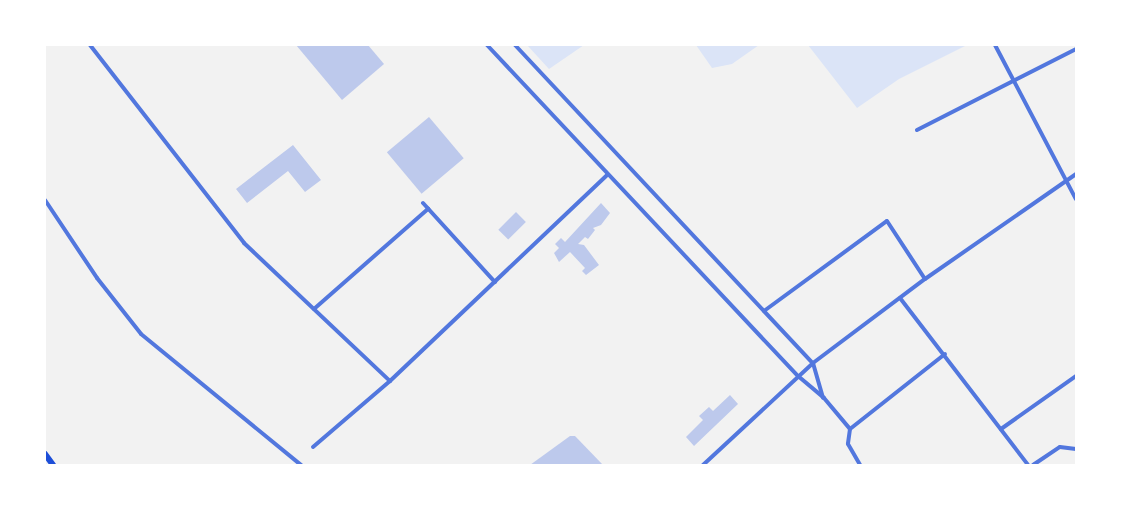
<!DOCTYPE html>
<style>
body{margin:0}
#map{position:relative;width:1121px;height:510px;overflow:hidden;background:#f2f2f2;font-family:"PT Sans Narrow",sans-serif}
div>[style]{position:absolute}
.green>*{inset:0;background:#dbe4f7}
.building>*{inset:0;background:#bdc9ec;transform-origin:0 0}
.minor>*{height:4px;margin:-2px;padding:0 2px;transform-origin:2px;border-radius:2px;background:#5277de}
.primary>*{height:6px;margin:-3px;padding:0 3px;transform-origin:3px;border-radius:3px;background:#1d4ed8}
span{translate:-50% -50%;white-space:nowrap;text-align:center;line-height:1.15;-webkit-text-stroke:4.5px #fff;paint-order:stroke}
.frame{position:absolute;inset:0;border:46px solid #fff;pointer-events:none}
</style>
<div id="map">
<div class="green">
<div style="clip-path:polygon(527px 45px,584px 45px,549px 69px)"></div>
<div style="clip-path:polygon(696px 45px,759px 45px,732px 64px,712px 68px)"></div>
<div style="clip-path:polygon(808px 45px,967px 45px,899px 79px,857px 108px)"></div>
</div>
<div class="building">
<div style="clip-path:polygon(296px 45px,368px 45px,384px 64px,342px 100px)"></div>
<div style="left:429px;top:117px;width:54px;height:55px;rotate:50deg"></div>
<div style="clip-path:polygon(293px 145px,321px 180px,305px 192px,288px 171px,247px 203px,236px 189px)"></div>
<div style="clip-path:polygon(601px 203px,610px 213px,601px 225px,593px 228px,595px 230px,588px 239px,585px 237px,578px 244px,584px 245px,599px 265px,586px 275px,582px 271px,585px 268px,570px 252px,559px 262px,554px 253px,559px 248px,555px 244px,561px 238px,565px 242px)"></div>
<div style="left:516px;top:212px;width:14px;height:25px;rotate:45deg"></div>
<div style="clip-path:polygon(730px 395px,738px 404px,694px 446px,686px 437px,703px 420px,699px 416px,709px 407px,713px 411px)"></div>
<div style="clip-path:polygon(570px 436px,575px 436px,603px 465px,530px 465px)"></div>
</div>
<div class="minor">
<div style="left:90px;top:45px;width:251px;rotate:52.1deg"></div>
<div style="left:244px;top:243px;width:201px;rotate:43.4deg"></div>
<div style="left:487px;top:45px;width:454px;rotate:46.8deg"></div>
<div style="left:798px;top:376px;width:34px;rotate:40deg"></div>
<div style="left:824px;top:398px;width:40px;rotate:50deg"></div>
<div style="left:850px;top:429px;width:15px;rotate:98deg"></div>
<div style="left:848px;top:444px;width:24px;rotate:60deg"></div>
<div style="left:515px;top:45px;width:436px;rotate:46.9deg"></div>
<div style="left:813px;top:363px;width:36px;rotate:74deg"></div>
<div style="left:995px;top:45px;width:174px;rotate:62.3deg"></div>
<div style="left:917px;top:130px;width:178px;rotate:-27deg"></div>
<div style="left:45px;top:200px;width:94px;rotate:56.3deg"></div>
<div style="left:97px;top:278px;width:71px;rotate:51.8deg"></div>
<div style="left:141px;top:334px;width:207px;rotate:39.3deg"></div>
<div style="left:423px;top:203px;width:107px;rotate:47.7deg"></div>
<div style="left:900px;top:298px;width:210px;rotate:52.5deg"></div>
<div style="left:314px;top:309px;width:152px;rotate:-41.3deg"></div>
<div style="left:764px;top:311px;width:152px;rotate:-36.2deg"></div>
<div style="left:887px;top:221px;width:69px;rotate:56.8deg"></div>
<div style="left:850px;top:429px;width:121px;rotate:-38.3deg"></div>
<div style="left:1001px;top:429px;width:92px;rotate:-35.2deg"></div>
<div style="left:313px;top:447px;width:101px;rotate:-40.6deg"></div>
<div style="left:390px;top:381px;width:299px;rotate:-43.5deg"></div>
<div style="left:703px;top:465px;width:150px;rotate:-42.8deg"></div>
<div style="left:813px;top:363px;width:140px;rotate:-36.9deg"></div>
<div style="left:925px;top:279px;width:184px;rotate:-34.8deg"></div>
<div style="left:1033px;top:465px;width:32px;rotate:-34deg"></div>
<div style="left:1060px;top:447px;width:16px;rotate:7deg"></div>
</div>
<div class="primary">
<div style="left:45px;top:454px;width:14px;rotate:54deg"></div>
</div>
<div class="frame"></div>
</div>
